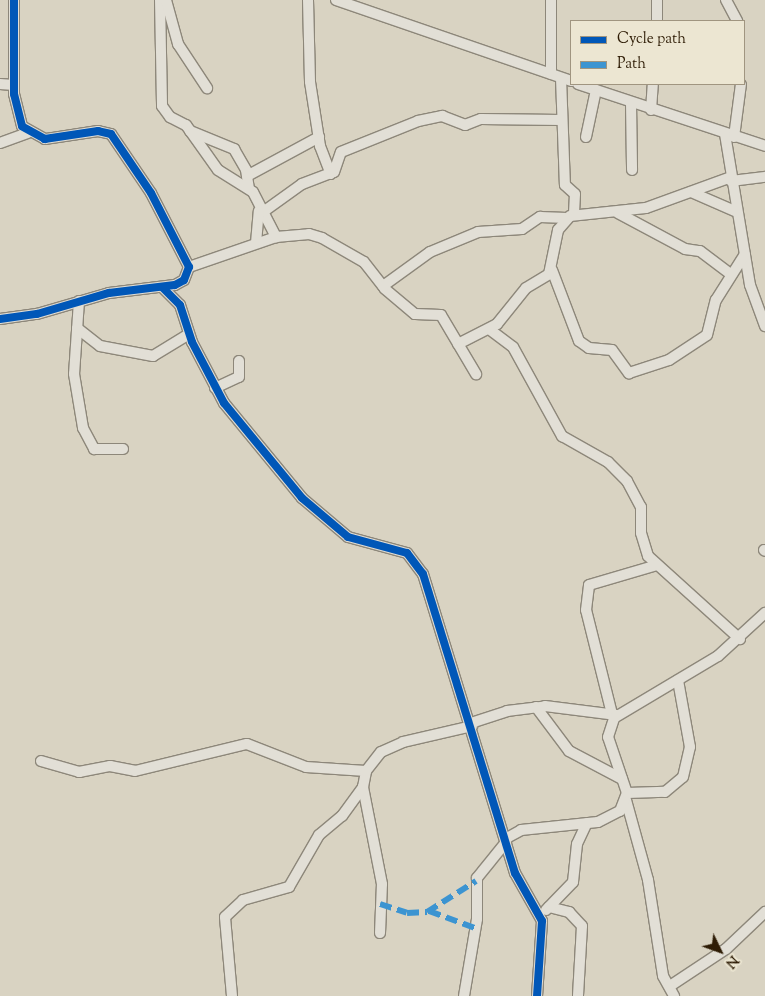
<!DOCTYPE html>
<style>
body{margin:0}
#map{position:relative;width:765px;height:996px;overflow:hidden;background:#d9d3c2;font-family:"Sorts Mill Goudy",serif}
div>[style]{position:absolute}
.roads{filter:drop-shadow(1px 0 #8d877a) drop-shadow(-1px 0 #8d877a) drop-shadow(0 1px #8d877a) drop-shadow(0 -1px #8d877a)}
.minor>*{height:10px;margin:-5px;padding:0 5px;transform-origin:5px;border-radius:5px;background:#e2dfd6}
.quiet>*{height:6px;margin-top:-3px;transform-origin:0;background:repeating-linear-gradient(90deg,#3c94d1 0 12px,transparent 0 18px)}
.cycleway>*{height:8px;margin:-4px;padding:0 4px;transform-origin:4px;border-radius:4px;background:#0057b8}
span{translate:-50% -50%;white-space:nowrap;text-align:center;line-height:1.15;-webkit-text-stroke:5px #ece6d2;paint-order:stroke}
.legend{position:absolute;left:570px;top:20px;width:175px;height:65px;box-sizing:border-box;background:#ece6d2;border:1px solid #a09580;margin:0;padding:6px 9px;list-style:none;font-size:15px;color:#2e1c05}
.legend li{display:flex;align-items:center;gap:10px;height:25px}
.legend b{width:25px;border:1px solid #a09580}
.north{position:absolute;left:695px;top:926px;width:50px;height:50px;-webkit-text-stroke:4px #ece6d2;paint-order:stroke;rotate:132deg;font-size:14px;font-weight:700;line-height:20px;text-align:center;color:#2e1c05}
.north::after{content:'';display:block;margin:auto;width:18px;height:22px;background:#2e1c05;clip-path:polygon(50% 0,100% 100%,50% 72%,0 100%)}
</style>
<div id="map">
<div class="roads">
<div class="minor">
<div style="left:160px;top:0;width:106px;rotate:88.9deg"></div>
<div style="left:162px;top:106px;width:14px;rotate:54deg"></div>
<div style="left:170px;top:117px;width:18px;rotate:27deg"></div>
<div style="left:186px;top:125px;width:55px;rotate:54.6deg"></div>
<div style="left:218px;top:170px;width:41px;rotate:32.2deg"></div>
<div style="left:253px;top:192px;width:51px;rotate:62.9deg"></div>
<div style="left:166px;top:0;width:46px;rotate:74.7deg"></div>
<div style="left:178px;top:44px;width:53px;rotate:56.6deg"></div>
<div style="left:308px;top:0;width:82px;rotate:88.6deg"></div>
<div style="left:310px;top:82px;width:65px;rotate:81.1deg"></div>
<div style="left:320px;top:146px;width:30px;rotate:69deg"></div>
<div style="left:336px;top:0;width:249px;rotate:19deg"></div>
<div style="left:726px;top:0;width:24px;rotate:62deg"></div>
<div style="left:657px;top:21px;width:21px;rotate:-90deg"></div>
<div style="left:551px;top:74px;width:74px;rotate:-90deg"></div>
<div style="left:561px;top:78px;width:107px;rotate:87.9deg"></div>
<div style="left:565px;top:185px;width:13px;rotate:42deg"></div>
<div style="left:575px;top:194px;width:21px;rotate:93deg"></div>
<div style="left:0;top:84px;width:14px;rotate:4deg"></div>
<div style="left:578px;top:84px;width:197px;rotate:18.3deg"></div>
<div style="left:631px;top:103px;width:67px;rotate:89.1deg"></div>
<div style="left:651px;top:110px;width:26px;rotate:-86deg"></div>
<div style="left:190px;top:131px;width:48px;rotate:22.2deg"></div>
<div style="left:234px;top:149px;width:24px;rotate:60deg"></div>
<div style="left:246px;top:170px;width:18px;rotate:81deg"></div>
<div style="left:725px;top:134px;width:153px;rotate:80.6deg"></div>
<div style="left:750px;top:285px;width:44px;rotate:69.9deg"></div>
<div style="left:586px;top:137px;width:48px;rotate:-78deg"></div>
<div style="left:734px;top:137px;width:53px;rotate:-82.5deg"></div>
<div style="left:0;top:143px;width:30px;rotate:-20deg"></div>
<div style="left:247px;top:176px;width:82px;rotate:-28.4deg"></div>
<div style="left:731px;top:181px;width:34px;rotate:-7deg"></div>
<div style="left:691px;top:192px;width:48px;rotate:23.4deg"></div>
<div style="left:263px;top:212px;width:48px;rotate:-35.7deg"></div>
<div style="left:302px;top:184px;width:34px;rotate:-21deg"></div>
<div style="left:334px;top:172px;width:21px;rotate:-71deg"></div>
<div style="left:341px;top:152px;width:83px;rotate:-21.9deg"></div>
<div style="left:418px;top:121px;width:25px;rotate:-12deg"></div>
<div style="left:442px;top:116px;width:25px;rotate:21deg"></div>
<div style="left:465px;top:125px;width:17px;rotate:-21deg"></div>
<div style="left:481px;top:119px;width:80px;rotate:0.7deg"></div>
<div style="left:618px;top:213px;width:76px;rotate:28.2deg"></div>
<div style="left:685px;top:249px;width:15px;rotate:8deg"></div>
<div style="left:700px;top:251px;width:39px;rotate:37deg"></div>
<div style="left:256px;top:243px;width:32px;rotate:-85deg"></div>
<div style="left:189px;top:267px;width:92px;rotate:-19deg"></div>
<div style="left:276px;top:237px;width:33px;rotate:-5deg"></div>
<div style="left:309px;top:234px;width:14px;rotate:17deg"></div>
<div style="left:322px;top:238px;width:48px;rotate:29.7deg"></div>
<div style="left:364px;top:262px;width:34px;rotate:52deg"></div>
<div style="left:385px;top:289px;width:39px;rotate:40deg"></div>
<div style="left:415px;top:314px;width:26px;rotate:2deg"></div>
<div style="left:441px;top:315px;width:69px;rotate:59.3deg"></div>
<div style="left:552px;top:270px;width:76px;rotate:69.2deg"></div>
<div style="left:579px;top:341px;width:12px;rotate:35deg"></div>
<div style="left:589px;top:348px;width:23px;rotate:5deg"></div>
<div style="left:612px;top:350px;width:29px;rotate:54deg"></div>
<div style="left:629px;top:373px;width:42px;rotate:-18deg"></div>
<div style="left:669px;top:360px;width:45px;rotate:-33.3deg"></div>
<div style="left:707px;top:335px;width:36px;rotate:-76deg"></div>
<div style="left:716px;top:300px;width:54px;rotate:-57.8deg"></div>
<div style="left:383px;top:286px;width:58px;rotate:-35.9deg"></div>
<div style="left:430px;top:252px;width:52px;rotate:-22.6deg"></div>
<div style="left:478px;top:232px;width:44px;rotate:-3.9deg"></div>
<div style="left:522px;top:229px;width:22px;rotate:-34deg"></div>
<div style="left:540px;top:217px;width:27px;rotate:2deg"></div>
<div style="left:163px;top:288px;width:24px;rotate:45deg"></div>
<div style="left:180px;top:305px;width:39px;rotate:72deg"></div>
<div style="left:192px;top:342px;width:69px;rotate:62.3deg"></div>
<div style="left:224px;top:403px;width:123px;rotate:50.6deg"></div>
<div style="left:302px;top:498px;width:60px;rotate:40.3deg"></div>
<div style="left:348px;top:537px;width:61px;rotate:15.2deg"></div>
<div style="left:407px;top:553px;width:26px;rotate:53deg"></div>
<div style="left:423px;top:574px;width:313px;rotate:72.9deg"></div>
<div style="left:515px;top:873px;width:55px;rotate:60.6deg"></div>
<div style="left:542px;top:921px;width:75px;rotate:93.8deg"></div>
<div style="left:79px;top:301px;width:73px;rotate:93.9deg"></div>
<div style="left:74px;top:374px;width:55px;rotate:80.5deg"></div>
<div style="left:83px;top:428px;width:24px;rotate:62deg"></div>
<div style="left:94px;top:449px;width:29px"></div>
<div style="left:0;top:319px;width:37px;rotate:-8deg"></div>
<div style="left:37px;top:314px;width:75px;rotate:-16.3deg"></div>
<div style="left:109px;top:293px;width:66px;rotate:-6.9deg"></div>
<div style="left:175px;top:285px;width:10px;rotate:-29deg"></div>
<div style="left:184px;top:280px;width:14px;rotate:-69deg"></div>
<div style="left:189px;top:267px;width:83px;rotate:-117.2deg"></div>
<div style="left:151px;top:193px;width:71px;rotate:-124.1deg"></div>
<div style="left:111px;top:134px;width:13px;rotate:-167deg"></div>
<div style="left:98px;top:131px;width:54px;rotate:171.4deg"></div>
<div style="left:45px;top:139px;width:26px;rotate:-151deg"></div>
<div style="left:22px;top:126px;width:33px;rotate:-104deg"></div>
<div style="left:14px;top:94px;width:94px;rotate:-90deg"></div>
<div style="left:77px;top:328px;width:29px;rotate:38deg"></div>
<div style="left:100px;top:346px;width:54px;rotate:10.7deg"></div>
<div style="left:153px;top:356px;width:42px;rotate:-31.4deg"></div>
<div style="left:489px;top:329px;width:30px;rotate:37deg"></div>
<div style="left:513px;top:347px;width:102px;rotate:61.2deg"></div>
<div style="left:562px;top:436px;width:53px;rotate:29.5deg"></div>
<div style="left:608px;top:462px;width:27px;rotate:45deg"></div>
<div style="left:627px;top:481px;width:30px;rotate:62deg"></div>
<div style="left:641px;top:507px;width:26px;rotate:90deg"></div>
<div style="left:641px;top:533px;width:24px;rotate:73deg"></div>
<div style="left:648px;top:556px;width:124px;rotate:42.1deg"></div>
<div style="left:458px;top:344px;width:44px;rotate:-27.1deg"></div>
<div style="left:497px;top:324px;width:46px;rotate:-51.1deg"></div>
<div style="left:526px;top:288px;width:27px;rotate:-31deg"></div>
<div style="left:549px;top:274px;width:45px;rotate:-78.4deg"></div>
<div style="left:558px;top:230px;width:18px;rotate:-49deg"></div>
<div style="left:570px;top:216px;width:76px;rotate:-6deg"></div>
<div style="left:646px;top:208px;width:90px;rotate:-20deg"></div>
<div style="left:215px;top:388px;width:26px;rotate:-25deg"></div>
<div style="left:239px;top:377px;width:16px;rotate:-90deg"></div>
<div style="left:764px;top:550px;width:1px;rotate:45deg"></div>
<div style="left:536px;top:707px;width:55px;rotate:53.1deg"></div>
<div style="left:569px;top:751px;width:60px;rotate:27.8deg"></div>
<div style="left:612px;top:714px;width:107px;rotate:-104deg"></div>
<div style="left:586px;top:610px;width:25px;rotate:-83deg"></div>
<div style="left:589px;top:585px;width:71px;rotate:-16.4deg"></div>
<div style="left:471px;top:723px;width:38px;rotate:-18deg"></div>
<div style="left:507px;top:711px;width:38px;rotate:-7deg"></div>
<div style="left:545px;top:706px;width:72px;rotate:7.2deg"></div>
<div style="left:41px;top:761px;width:40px;rotate:16deg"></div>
<div style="left:79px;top:772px;width:32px;rotate:-11deg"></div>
<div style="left:110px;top:766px;width:25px;rotate:11deg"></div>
<div style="left:135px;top:771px;width:115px;rotate:-13.6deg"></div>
<div style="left:247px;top:744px;width:63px;rotate:21.3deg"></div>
<div style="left:306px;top:767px;width:60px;rotate:3.8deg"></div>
<div style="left:627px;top:793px;width:38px;rotate:-2deg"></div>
<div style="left:665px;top:792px;width:23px;rotate:-40deg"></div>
<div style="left:683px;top:777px;width:31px;rotate:-77deg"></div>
<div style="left:690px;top:747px;width:68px;rotate:-100.2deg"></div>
<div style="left:626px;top:800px;width:83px;rotate:74.6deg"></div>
<div style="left:648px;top:880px;width:97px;rotate:81.1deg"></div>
<div style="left:663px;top:976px;width:23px;rotate:61deg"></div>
<div style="left:505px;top:839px;width:18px;rotate:-29deg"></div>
<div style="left:521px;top:830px;width:77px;rotate:-5.9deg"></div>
<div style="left:598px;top:822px;width:25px;rotate:-27deg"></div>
<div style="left:620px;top:811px;width:19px;rotate:-69deg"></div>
<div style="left:627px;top:793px;width:59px;rotate:-108.7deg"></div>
<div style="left:608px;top:737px;width:20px;rotate:-72deg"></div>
<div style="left:614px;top:718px;width:121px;rotate:-30.8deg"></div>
<div style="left:718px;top:656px;width:64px;rotate:-42.5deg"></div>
<div style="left:549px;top:907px;width:21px;rotate:14deg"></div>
<div style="left:569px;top:912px;width:19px;rotate:47deg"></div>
<div style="left:582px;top:926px;width:70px;rotate:93.3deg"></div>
<div style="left:546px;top:910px;width:39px;rotate:-46deg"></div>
<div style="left:573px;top:882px;width:38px;rotate:-84deg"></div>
<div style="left:577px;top:844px;width:23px;rotate:-65deg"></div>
<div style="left:380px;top:933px;width:49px;rotate:-87.7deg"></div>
<div style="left:382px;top:884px;width:99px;rotate:-101.1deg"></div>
<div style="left:363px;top:787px;width:16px;rotate:-79deg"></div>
<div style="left:366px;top:771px;width:24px;rotate:-52deg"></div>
<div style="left:381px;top:752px;width:24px;rotate:-24deg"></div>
<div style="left:403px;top:742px;width:71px;rotate:-13.1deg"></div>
<div style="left:670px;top:986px;width:67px;rotate:-33.5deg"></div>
<div style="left:726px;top:949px;width:54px;rotate:-43.5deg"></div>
<div style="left:232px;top:996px;width:79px;rotate:-95.1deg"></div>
<div style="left:225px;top:917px;width:25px;rotate:-43deg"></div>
<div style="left:243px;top:900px;width:48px;rotate:-15.8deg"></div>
<div style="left:289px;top:887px;width:60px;rotate:-60deg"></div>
<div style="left:319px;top:835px;width:30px;rotate:-40deg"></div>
<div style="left:342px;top:816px;width:36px;rotate:-54deg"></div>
<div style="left:464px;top:996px;width:78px;rotate:-80.4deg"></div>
<div style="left:477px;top:919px;width:41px;rotate:-90deg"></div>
<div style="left:477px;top:878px;width:46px;rotate:-51.1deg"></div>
</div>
</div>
<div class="quiet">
<div style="left:380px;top:904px;width:28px;rotate:18deg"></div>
<div style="left:407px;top:913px;width:20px;rotate:-3deg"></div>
<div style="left:427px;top:912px;width:58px;rotate:-32.3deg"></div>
<div style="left:429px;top:911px;width:49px;rotate:20.3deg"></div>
</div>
<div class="cycleway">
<div style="left:163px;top:288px;width:24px;rotate:45deg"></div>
<div style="left:180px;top:305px;width:39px;rotate:72deg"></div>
<div style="left:192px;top:342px;width:69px;rotate:62.3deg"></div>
<div style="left:224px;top:403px;width:123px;rotate:50.6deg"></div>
<div style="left:302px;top:498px;width:60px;rotate:40.3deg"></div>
<div style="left:348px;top:537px;width:61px;rotate:15.2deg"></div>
<div style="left:407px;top:553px;width:26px;rotate:53deg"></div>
<div style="left:423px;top:574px;width:313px;rotate:72.9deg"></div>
<div style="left:515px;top:873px;width:55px;rotate:60.6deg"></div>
<div style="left:542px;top:921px;width:75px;rotate:93.8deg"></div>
<div style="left:0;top:319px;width:37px;rotate:-8deg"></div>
<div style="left:37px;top:314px;width:75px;rotate:-16.3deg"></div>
<div style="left:109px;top:293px;width:66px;rotate:-6.9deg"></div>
<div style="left:175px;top:285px;width:10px;rotate:-29deg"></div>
<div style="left:184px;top:280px;width:14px;rotate:-69deg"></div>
<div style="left:189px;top:267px;width:83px;rotate:-117.2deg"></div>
<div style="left:151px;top:193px;width:71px;rotate:-124.1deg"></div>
<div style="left:111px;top:134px;width:13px;rotate:-167deg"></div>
<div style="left:98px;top:131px;width:54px;rotate:171.4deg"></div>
<div style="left:45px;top:139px;width:26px;rotate:-151deg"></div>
<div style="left:22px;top:126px;width:33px;rotate:-104deg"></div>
<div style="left:14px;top:94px;width:94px;rotate:-90deg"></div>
</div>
<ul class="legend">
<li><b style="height:6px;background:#0057b8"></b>Cycle path</li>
<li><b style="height:6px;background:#3c94d1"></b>Path</li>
</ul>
<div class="north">N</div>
</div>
